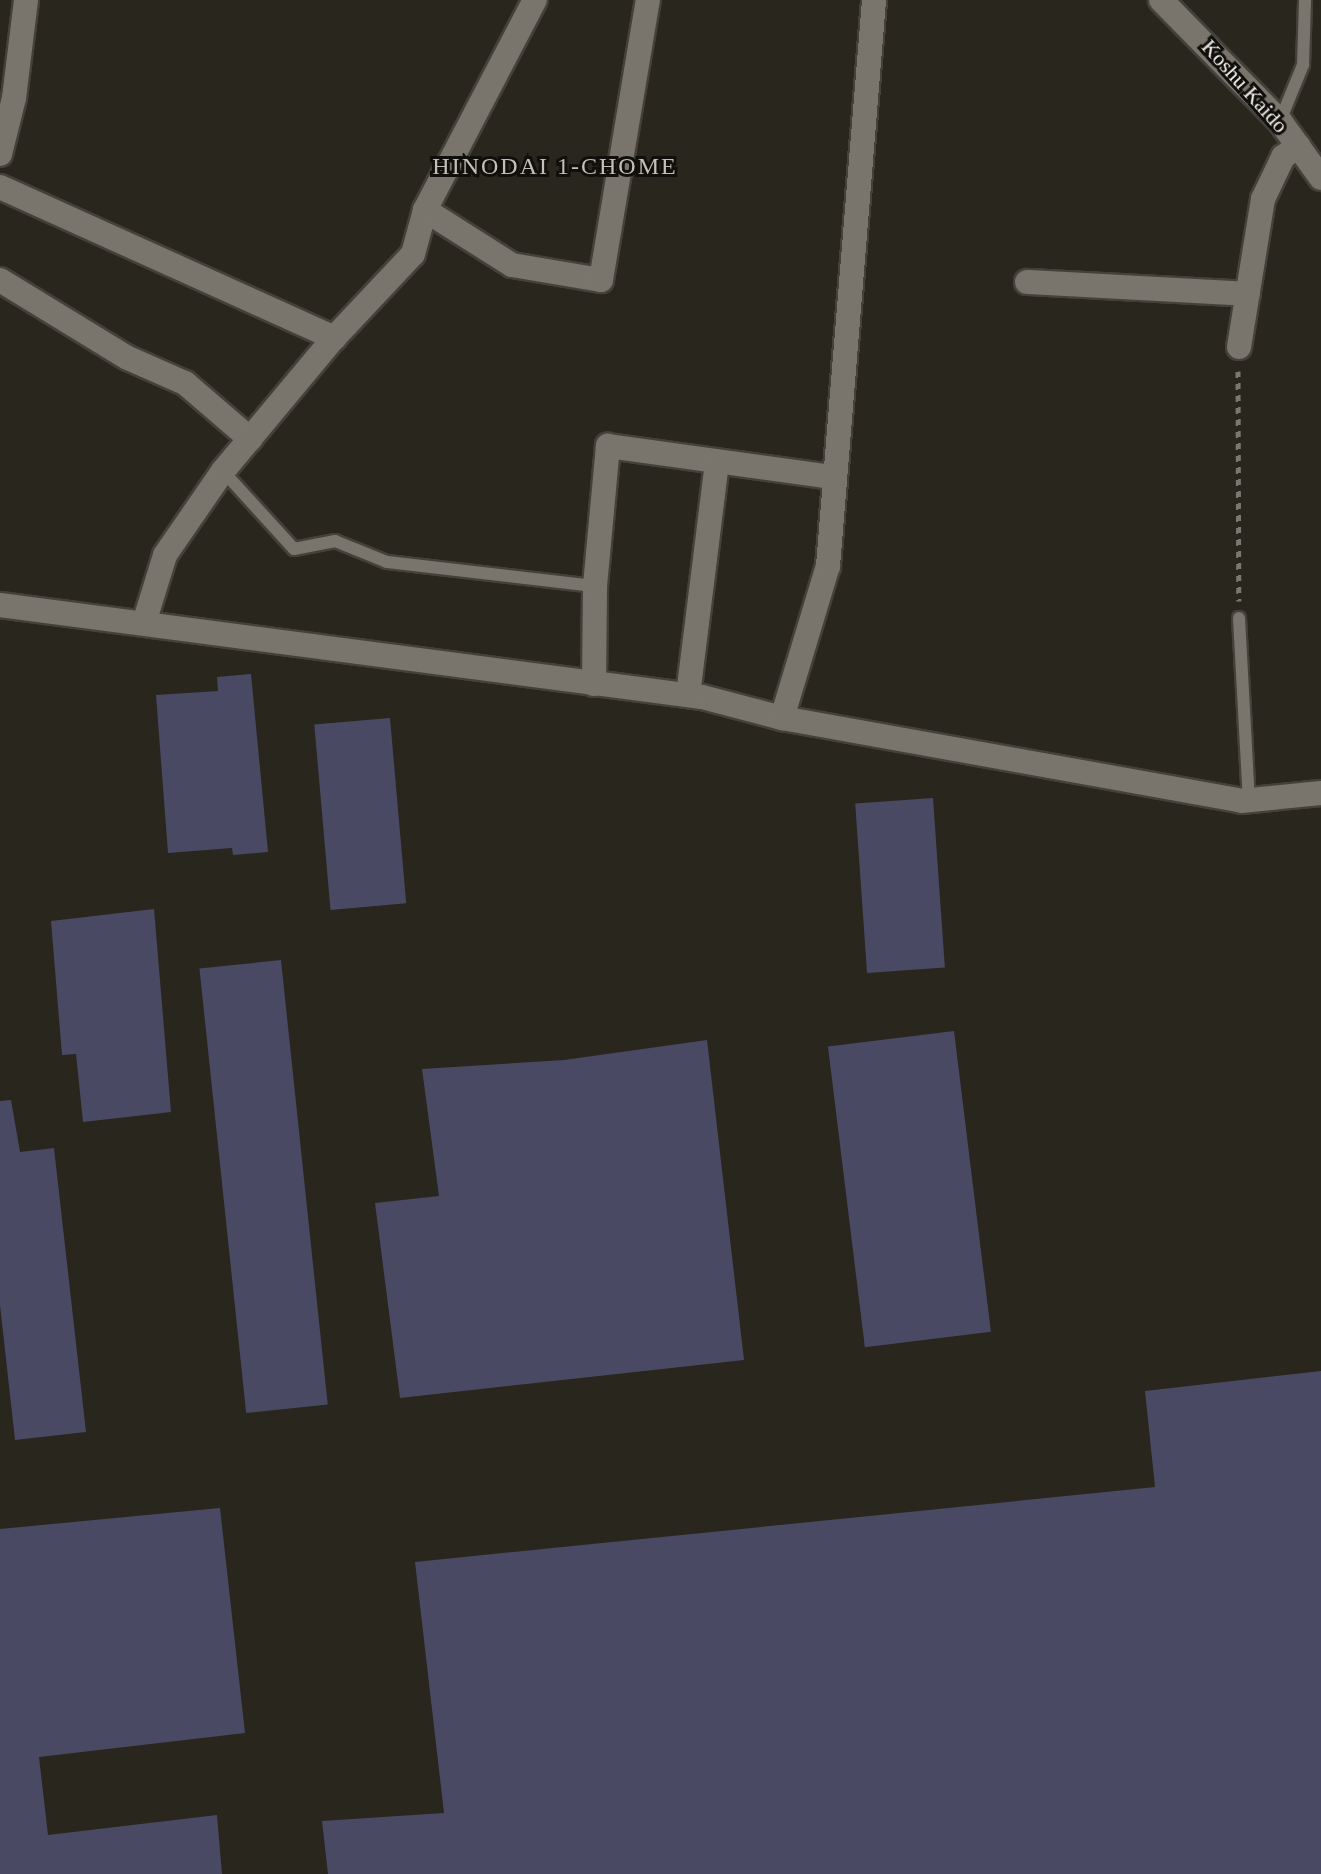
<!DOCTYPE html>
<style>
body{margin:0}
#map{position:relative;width:1321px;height:1874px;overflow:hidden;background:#29261e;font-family:Georgia,serif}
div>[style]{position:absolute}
.building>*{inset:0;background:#494963;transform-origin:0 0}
.path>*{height:5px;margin-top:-2.5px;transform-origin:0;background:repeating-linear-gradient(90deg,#7a7770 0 6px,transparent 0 12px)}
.roads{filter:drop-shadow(2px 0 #43413a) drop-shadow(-2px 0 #43413a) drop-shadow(0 2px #43413a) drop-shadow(0 -2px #43413a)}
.lane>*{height:12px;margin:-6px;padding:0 6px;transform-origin:6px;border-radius:6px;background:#79756c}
.street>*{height:24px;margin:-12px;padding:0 12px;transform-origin:12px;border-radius:12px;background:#79756c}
.secondary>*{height:24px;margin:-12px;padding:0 12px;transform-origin:12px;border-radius:12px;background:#79756c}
span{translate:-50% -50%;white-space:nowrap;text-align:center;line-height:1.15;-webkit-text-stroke:6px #100f0b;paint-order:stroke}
.street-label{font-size:22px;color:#f5f3ed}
.neighbourhood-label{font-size:24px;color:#c3bfb5;letter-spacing:2px}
</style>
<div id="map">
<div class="building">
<div style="clip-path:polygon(251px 674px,268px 852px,233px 855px,232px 848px,168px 853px,156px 695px,218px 691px,217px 677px)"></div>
<div style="left:390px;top:718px;width:186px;height:76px;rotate:85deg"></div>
<div style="left:933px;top:798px;width:170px;height:78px;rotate:86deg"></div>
<div style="clip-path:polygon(154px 909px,171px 1112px,83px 1122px,76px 1054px,62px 1055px,51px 921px)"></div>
<div style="left:281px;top:960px;width:447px;height:82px;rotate:84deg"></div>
<div style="left:954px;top:1031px;width:303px;height:127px;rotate:83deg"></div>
<div style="clip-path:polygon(707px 1040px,744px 1360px,400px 1398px,375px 1203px,439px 1196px,422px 1069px,564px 1060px)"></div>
<div style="clip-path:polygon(11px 1100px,20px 1152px,54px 1148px,86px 1432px,15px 1440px,0 1305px,0 1101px)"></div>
<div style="clip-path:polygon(1321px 1371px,1321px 1874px,328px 1874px,322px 1821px,444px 1813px,415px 1562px,1155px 1487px,1145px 1391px)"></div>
<div style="clip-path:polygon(220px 1508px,245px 1733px,39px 1757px,48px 1835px,217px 1815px,222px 1874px,0 1874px,0 1529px)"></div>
</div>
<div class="path">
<div style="left:1238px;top:371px;width:230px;rotate:89.8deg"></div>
</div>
<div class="roads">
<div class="lane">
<div style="left:1280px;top:121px;width:61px;rotate:-67.7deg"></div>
<div style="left:1303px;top:65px;width:65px;rotate:-88.2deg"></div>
<div style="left:223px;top:471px;width:105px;rotate:47.7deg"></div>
<div style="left:294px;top:549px;width:42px;rotate:-11deg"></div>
<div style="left:335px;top:541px;width:56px;rotate:22deg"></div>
<div style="left:387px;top:562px;width:209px;rotate:6.6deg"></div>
<div style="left:1239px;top:618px;width:182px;rotate:86.9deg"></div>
</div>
<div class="street">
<div style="left:0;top:154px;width:58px;rotate:-76deg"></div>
<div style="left:14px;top:98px;width:99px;rotate:-83deg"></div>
<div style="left:0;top:187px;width:367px;rotate:24.3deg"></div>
<div style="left:425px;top:210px;width:103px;rotate:32.3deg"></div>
<div style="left:512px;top:265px;width:90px;rotate:9.6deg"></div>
<div style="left:601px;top:280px;width:284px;rotate:-80.5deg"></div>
<div style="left:0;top:280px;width:150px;rotate:31.4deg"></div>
<div style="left:128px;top:358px;width:62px;rotate:23.7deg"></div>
<div style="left:185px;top:383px;width:86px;rotate:40.7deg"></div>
<div style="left:1027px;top:282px;width:221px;rotate:3.1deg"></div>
<div style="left:1239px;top:347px;width:150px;rotate:-80.8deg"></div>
<div style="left:1263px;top:199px;width:47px;rotate:-64.5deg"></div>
<div style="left:1283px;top:157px;width:19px;rotate:-36deg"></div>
<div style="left:0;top:605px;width:708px;rotate:7.47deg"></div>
<div style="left:702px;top:697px;width:83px;rotate:14.7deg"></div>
<div style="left:782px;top:718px;width:466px;rotate:10.2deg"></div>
<div style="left:1241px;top:801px;width:80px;rotate:-5.7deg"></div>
<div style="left:144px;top:623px;width:71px;rotate:-72.8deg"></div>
<div style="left:165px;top:555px;width:102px;rotate:-55.4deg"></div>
<div style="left:223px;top:471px;width:173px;rotate:-50.2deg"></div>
<div style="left:334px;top:338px;width:115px;rotate:-46.8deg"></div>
<div style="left:413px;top:254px;width:46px;rotate:-74.7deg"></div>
<div style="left:425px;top:210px;width:237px;rotate:-62.4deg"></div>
<div style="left:594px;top:684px;width:98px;rotate:-89.4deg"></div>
<div style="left:595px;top:586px;width:141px;rotate:-84.7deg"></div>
<div style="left:608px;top:446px;width:226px;rotate:7.9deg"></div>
<div style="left:688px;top:695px;width:235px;rotate:-82.9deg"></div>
<div style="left:782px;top:718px;width:159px;rotate:-73.2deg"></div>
<div style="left:828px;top:566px;width:568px;rotate:-85.35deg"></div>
</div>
<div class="secondary">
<div style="left:1161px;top:0;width:170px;rotate:45.5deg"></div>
<div style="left:1280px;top:121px;width:70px;rotate:54.3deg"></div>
</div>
</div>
<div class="street-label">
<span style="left:1245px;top:86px;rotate:48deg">Koshu Kaido</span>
</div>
<div class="neighbourhood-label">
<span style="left:555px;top:167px">HINODAI 1-CHOME</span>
</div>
</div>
